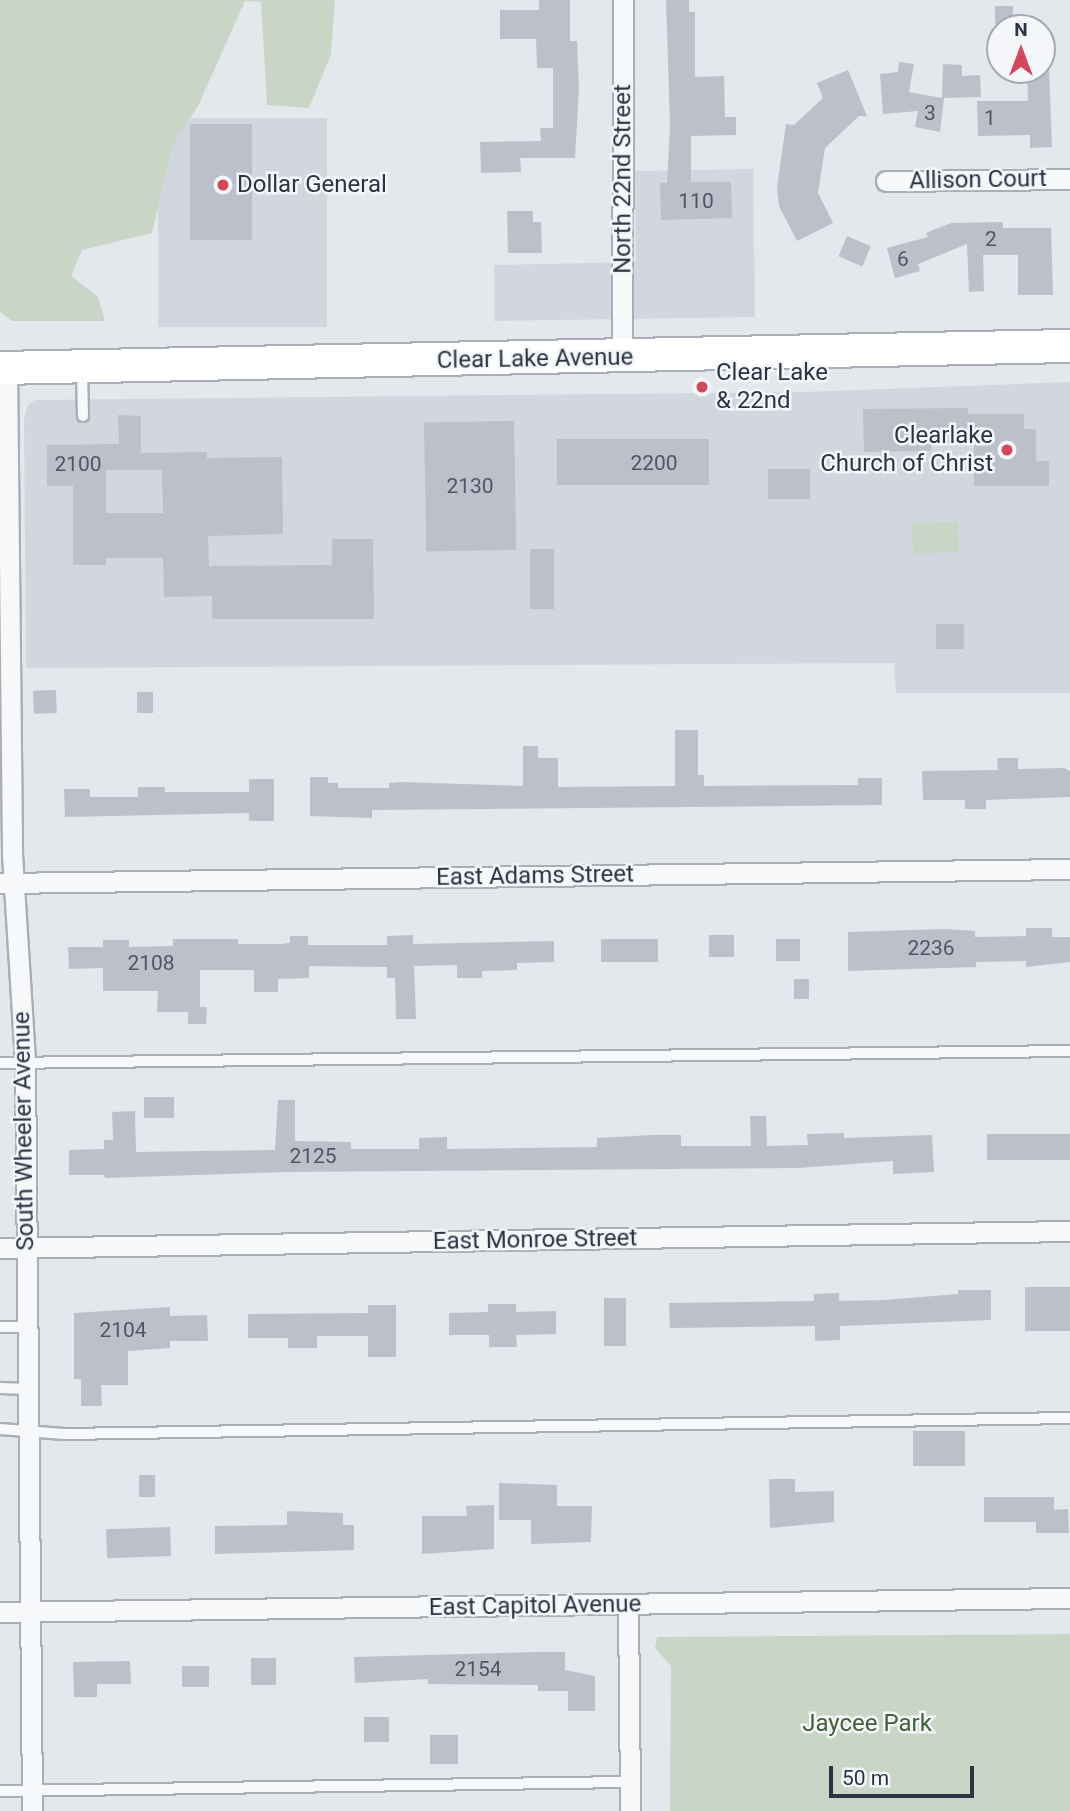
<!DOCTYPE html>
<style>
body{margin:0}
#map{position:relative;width:1070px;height:1811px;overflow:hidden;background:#e4e7ec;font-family:Roboto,sans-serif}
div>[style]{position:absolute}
.built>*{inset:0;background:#d2d6de;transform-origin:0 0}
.green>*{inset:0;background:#c9d6c5;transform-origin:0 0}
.building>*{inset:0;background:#bbc0ca;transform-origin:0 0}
.roads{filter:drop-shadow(2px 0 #a9aeb7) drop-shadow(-2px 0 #a9aeb7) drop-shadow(0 2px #a9aeb7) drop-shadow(0 -2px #a9aeb7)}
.lane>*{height:10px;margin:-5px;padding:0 5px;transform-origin:5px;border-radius:5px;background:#f7f8fa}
.street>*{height:19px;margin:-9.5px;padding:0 9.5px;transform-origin:9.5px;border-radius:9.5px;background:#f7f8fa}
.primary>*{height:32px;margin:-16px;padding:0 16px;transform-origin:16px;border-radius:16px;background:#fff}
.dots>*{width:19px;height:19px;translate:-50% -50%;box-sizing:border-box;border:4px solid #f4f6f9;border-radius:50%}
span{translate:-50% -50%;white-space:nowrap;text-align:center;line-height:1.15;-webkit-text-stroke:5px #f4f6f9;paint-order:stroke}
.number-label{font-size:21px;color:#4f5766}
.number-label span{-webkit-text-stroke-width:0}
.street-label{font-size:24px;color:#2b3445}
.poi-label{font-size:24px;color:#2b3445}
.left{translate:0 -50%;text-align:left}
.right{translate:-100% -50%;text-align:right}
.park-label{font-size:24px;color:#3f6138}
.north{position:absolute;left:986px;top:14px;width:70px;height:70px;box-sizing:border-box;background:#f4f6f9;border:2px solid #a4a8b1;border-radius:50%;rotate:0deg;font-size:19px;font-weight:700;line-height:28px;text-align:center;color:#2b3445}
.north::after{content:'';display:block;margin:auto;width:24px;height:32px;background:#d1495b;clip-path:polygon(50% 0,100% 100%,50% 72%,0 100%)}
.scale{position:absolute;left:829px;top:1766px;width:145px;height:32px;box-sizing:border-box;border:4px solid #2b3445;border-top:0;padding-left:9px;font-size:21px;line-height:24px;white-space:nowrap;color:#2b3445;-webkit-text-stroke:5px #f4f6f9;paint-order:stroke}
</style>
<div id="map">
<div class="built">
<div style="left:327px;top:118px;width:209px;height:169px;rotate:90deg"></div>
<div style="clip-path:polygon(753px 169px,755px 317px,494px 321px,494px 265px,636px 262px,635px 171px)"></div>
<div style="clip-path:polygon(1070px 382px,1070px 693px,896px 693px,894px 663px,26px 668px,24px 419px,28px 405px,35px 400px,804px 392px)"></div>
</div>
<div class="green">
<div style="clip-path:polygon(0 0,335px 0,331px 54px,309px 108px,267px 105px,261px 2px,245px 1px,198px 106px,172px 146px,152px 233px,82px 250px,71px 276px,98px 297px,105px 321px,12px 321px,0 312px)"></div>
<div style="left:958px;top:522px;width:30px;height:46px;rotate:88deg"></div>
<div style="clip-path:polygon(1070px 1634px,1070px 1811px,670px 1811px,671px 1666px,655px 1648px,657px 1637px)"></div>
</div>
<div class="building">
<div style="clip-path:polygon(539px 0,570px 0,570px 41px,577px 41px,579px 89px,575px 158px,520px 158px,521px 172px,481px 173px,480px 142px,541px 141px,540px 128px,553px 128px,553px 68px,537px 68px,536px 39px,500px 39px,500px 10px,539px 10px)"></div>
<div style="clip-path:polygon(666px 0,689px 0,689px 12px,695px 12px,695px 77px,724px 76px,725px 117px,736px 117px,736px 135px,691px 136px,691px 182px,731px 182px,732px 218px,661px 220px,660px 183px,667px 183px,670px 127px)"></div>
<div style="left:995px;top:6px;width:18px;height:18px"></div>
<div style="clip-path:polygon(899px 62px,914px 64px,909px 92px,942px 98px,943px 64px,962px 65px,962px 76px,980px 75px,981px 97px,944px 98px,940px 132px,915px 127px,918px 111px,883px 114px,880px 74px,898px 72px)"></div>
<div style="clip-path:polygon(848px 70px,867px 116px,859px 116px,825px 148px,818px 193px,833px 223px,797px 241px,779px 206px,777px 187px,786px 124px,794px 125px,823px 98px,817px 83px)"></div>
<div style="clip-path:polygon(1027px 70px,1049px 70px,1052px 147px,1030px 148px,1030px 135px,978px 136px,977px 101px,1028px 101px)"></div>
<div style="left:190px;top:124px;width:62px;height:116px"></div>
<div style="clip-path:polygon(507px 211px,533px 211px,533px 222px,541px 222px,542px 253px,508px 253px)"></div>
<div style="clip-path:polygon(1003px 222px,1003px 228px,1051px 228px,1053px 295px,1018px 295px,1018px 255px,983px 255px,984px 291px,969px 292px,967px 244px,918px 264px,920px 271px,895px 278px,887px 248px,928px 237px,926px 233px,951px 223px)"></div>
<div style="left:847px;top:236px;width:26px;height:22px;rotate:23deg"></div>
<div style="clip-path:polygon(968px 408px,968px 414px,1024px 414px,1024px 429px,1036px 429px,1036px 461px,1049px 461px,1049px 486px,974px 486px,974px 443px,931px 443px,931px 451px,864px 452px,863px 409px)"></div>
<div style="clip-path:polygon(evenodd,118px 415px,141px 416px,141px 453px,207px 452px,207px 458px,282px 457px,283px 534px,208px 536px,209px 566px,332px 565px,332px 539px,373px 539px,374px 619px,212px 619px,212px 596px,164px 597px,163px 558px,106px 558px,106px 565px,73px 565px,73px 486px,47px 486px,47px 445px,119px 444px,118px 415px,106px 470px,162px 470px,163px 513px,106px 513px,106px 470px)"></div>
<div style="left:514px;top:421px;width:129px;height:90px;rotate:89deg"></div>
<div style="left:709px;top:439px;width:46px;height:152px;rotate:90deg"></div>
<div style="left:768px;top:469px;width:42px;height:30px"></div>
<div style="left:530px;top:549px;width:24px;height:60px"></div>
<div style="left:936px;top:624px;width:28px;height:25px"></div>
<div style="left:56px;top:690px;width:23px;height:23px;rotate:88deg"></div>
<div style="left:137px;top:692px;width:16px;height:21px"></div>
<div style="clip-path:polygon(675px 730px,698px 730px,698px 775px,704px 775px,704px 786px,858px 785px,858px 778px,882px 778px,882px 805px,372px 810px,372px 818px,310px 816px,310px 777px,328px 777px,328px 783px,338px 783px,338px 788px,389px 788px,389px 783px,401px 782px,523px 786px,523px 746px,538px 746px,538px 758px,558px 758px,558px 787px,675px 786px)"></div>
<div style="clip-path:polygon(997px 758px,1018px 758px,1018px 769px,1064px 768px,1070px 771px,1070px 797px,986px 800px,986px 809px,965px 809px,965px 800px,923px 800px,922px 771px,998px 770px)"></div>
<div style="clip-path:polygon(249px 779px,274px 779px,274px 821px,249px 821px,249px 813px,65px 817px,64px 789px,90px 789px,90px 797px,138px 797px,138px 787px,165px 787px,165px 792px,249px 792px)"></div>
<div style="clip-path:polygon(1026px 928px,1052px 928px,1052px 937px,1070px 937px,1070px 962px,1026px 967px,1026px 961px,976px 962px,976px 967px,848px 971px,848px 932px,945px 929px,975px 931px,975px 937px,1026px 936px)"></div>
<div style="clip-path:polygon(413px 935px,413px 944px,554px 941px,554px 962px,517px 963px,517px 970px,482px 971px,482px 978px,457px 978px,457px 965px,414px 966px,416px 1019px,396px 1019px,395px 978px,387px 978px,387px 967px,309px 966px,309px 978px,278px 979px,278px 992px,254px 992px,254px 970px,200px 970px,200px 1007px,207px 1007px,206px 1024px,188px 1024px,188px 1012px,157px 1012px,158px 991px,103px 991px,103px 968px,69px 969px,68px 947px,103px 947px,103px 940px,129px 940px,129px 947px,173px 946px,173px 939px,238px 939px,238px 944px,280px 944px,290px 943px,290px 936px,308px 936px,308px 945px,387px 945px,387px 936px)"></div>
<div style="left:709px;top:935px;width:25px;height:22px"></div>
<div style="left:658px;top:939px;width:23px;height:57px;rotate:90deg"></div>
<div style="left:776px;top:939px;width:24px;height:22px"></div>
<div style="left:794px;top:979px;width:15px;height:20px"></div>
<div style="left:174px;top:1097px;width:21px;height:30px;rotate:90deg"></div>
<div style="clip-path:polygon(278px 1100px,295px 1100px,295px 1141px,351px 1142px,351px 1149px,419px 1149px,419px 1138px,447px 1137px,447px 1149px,597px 1147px,597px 1138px,652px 1135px,681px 1135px,681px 1146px,751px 1146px,750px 1116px,766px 1116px,767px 1146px,808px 1145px,807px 1134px,844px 1133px,844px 1138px,932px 1135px,934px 1172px,893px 1174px,893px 1161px,798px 1168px,288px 1172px,105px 1178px,104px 1175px,69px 1175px,69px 1150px,104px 1149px,104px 1140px,113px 1140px,112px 1112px,135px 1111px,136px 1152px,275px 1150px)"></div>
<div style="left:987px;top:1134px;width:83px;height:26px"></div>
<div style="left:1070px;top:1287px;width:44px;height:45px;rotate:90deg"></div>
<div style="clip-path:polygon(958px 1290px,991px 1290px,991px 1320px,840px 1326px,840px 1340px,815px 1341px,815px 1326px,670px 1328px,669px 1303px,814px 1301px,814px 1294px,839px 1293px,839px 1301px,885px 1300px,958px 1294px)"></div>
<div style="left:604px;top:1298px;width:22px;height:48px"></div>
<div style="clip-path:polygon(488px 1304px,516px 1304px,516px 1312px,556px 1311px,556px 1334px,516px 1335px,517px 1347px,489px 1347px,489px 1335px,449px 1335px,449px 1313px,488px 1312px)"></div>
<div style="clip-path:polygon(368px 1305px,396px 1305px,396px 1357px,368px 1357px,368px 1336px,317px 1336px,317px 1348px,288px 1348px,288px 1338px,248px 1338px,248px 1314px,368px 1313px)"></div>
<div style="clip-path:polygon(170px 1307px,170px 1316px,207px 1315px,208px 1341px,170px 1341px,170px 1348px,128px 1351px,128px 1385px,101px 1385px,102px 1406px,81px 1406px,81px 1379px,74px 1379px,74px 1313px)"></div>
<div style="left:913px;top:1431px;width:52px;height:35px"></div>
<div style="left:155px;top:1475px;width:22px;height:16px;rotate:90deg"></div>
<div style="clip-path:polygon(769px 1479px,795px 1479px,795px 1492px,834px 1491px,834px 1522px,770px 1528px)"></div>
<div style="clip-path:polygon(499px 1483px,557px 1485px,557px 1506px,592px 1506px,591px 1542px,531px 1544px,531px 1520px,499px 1520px)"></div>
<div style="clip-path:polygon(984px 1497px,1054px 1497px,1054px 1510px,1068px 1509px,1069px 1533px,1036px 1533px,1036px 1522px,984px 1522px)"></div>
<div style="clip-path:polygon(494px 1505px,494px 1549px,422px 1554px,422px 1516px,467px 1516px,466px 1506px)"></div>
<div style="clip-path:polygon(287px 1511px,343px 1513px,343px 1525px,354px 1525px,354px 1550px,215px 1554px,215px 1526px,287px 1525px)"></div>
<div style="left:170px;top:1527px;width:29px;height:64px;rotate:88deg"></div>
<div style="clip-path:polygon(538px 1652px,565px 1652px,565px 1670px,595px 1676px,595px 1711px,568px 1711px,568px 1691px,538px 1691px,538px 1685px,428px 1684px,428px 1679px,355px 1683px,354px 1657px)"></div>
<div style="left:251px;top:1658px;width:25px;height:27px"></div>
<div style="clip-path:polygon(130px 1661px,131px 1684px,97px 1684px,97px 1697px,74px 1697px,73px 1662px)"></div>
<div style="left:182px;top:1666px;width:27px;height:21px"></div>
<div style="left:364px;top:1717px;width:25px;height:25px"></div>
<div style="left:430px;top:1735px;width:28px;height:29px"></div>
</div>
<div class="roads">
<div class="lane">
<div style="left:82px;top:371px;width:45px;rotate:88.7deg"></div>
<div style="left:0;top:1063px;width:1070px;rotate:-0.64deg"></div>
<div style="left:0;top:1327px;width:28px"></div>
<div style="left:0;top:1388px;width:29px;rotate:2deg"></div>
<div style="left:0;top:1429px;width:64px;rotate:4.5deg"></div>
<div style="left:64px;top:1434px;width:1006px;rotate:-0.91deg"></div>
<div style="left:0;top:1791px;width:631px;rotate:-0.82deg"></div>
</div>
<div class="street">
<div style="left:886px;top:181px;width:184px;rotate:-0.6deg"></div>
<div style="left:622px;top:357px;width:357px;rotate:-89.8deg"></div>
<div style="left:7px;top:368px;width:486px;rotate:89.4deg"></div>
<div style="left:12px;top:854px;width:208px;rotate:86.4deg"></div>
<div style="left:25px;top:1062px;width:749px;rotate:89.46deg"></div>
<div style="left:0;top:883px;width:1070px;rotate:-0.75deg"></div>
<div style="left:0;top:1248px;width:1070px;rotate:-0.91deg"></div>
<div style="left:628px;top:1605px;width:206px;rotate:89.4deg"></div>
<div style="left:0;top:1612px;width:1070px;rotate:-0.75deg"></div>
</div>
<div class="primary">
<div style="left:0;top:368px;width:1070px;rotate:-1.18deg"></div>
</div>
</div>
<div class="dots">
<div style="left:223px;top:185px;background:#d1495b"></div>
<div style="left:702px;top:387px;background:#d1495b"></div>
<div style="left:1007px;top:450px;background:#d1495b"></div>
</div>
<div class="number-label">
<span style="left:930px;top:113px">3</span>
<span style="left:990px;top:118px">1</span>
<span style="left:696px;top:201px">110</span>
<span style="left:991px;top:239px">2</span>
<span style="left:903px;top:259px">6</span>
<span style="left:654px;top:463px">2200</span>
<span style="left:78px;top:464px">2100</span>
<span style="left:470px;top:486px">2130</span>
<span style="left:931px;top:948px">2236</span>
<span style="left:151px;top:963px">2108</span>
<span style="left:313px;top:1156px">2125</span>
<span style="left:123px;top:1330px">2104</span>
<span style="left:478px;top:1669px">2154</span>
</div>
<div class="street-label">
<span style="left:623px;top:179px;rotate:-90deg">North 22nd Street</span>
<span style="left:978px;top:180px;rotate:-1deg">Allison Court</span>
<span style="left:535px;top:359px;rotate:-1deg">Clear Lake Avenue</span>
<span style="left:535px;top:876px;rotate:-1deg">East Adams Street</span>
<span style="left:24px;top:1131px;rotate:-91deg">South Wheeler Avenue</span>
<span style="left:535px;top:1240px;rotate:-1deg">East Monroe Street</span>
<span style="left:535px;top:1606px;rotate:-1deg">East Capitol Avenue</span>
</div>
<div class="poi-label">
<span class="left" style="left:237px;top:185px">Dollar General</span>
<span class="left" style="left:716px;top:387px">Clear Lake<br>&amp; 22nd</span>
<span class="right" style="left:993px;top:450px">Clearlake<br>Church of Christ</span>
</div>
<div class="park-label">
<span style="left:867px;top:1724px">Jaycee Park</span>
</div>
<div class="north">N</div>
<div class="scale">50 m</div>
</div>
